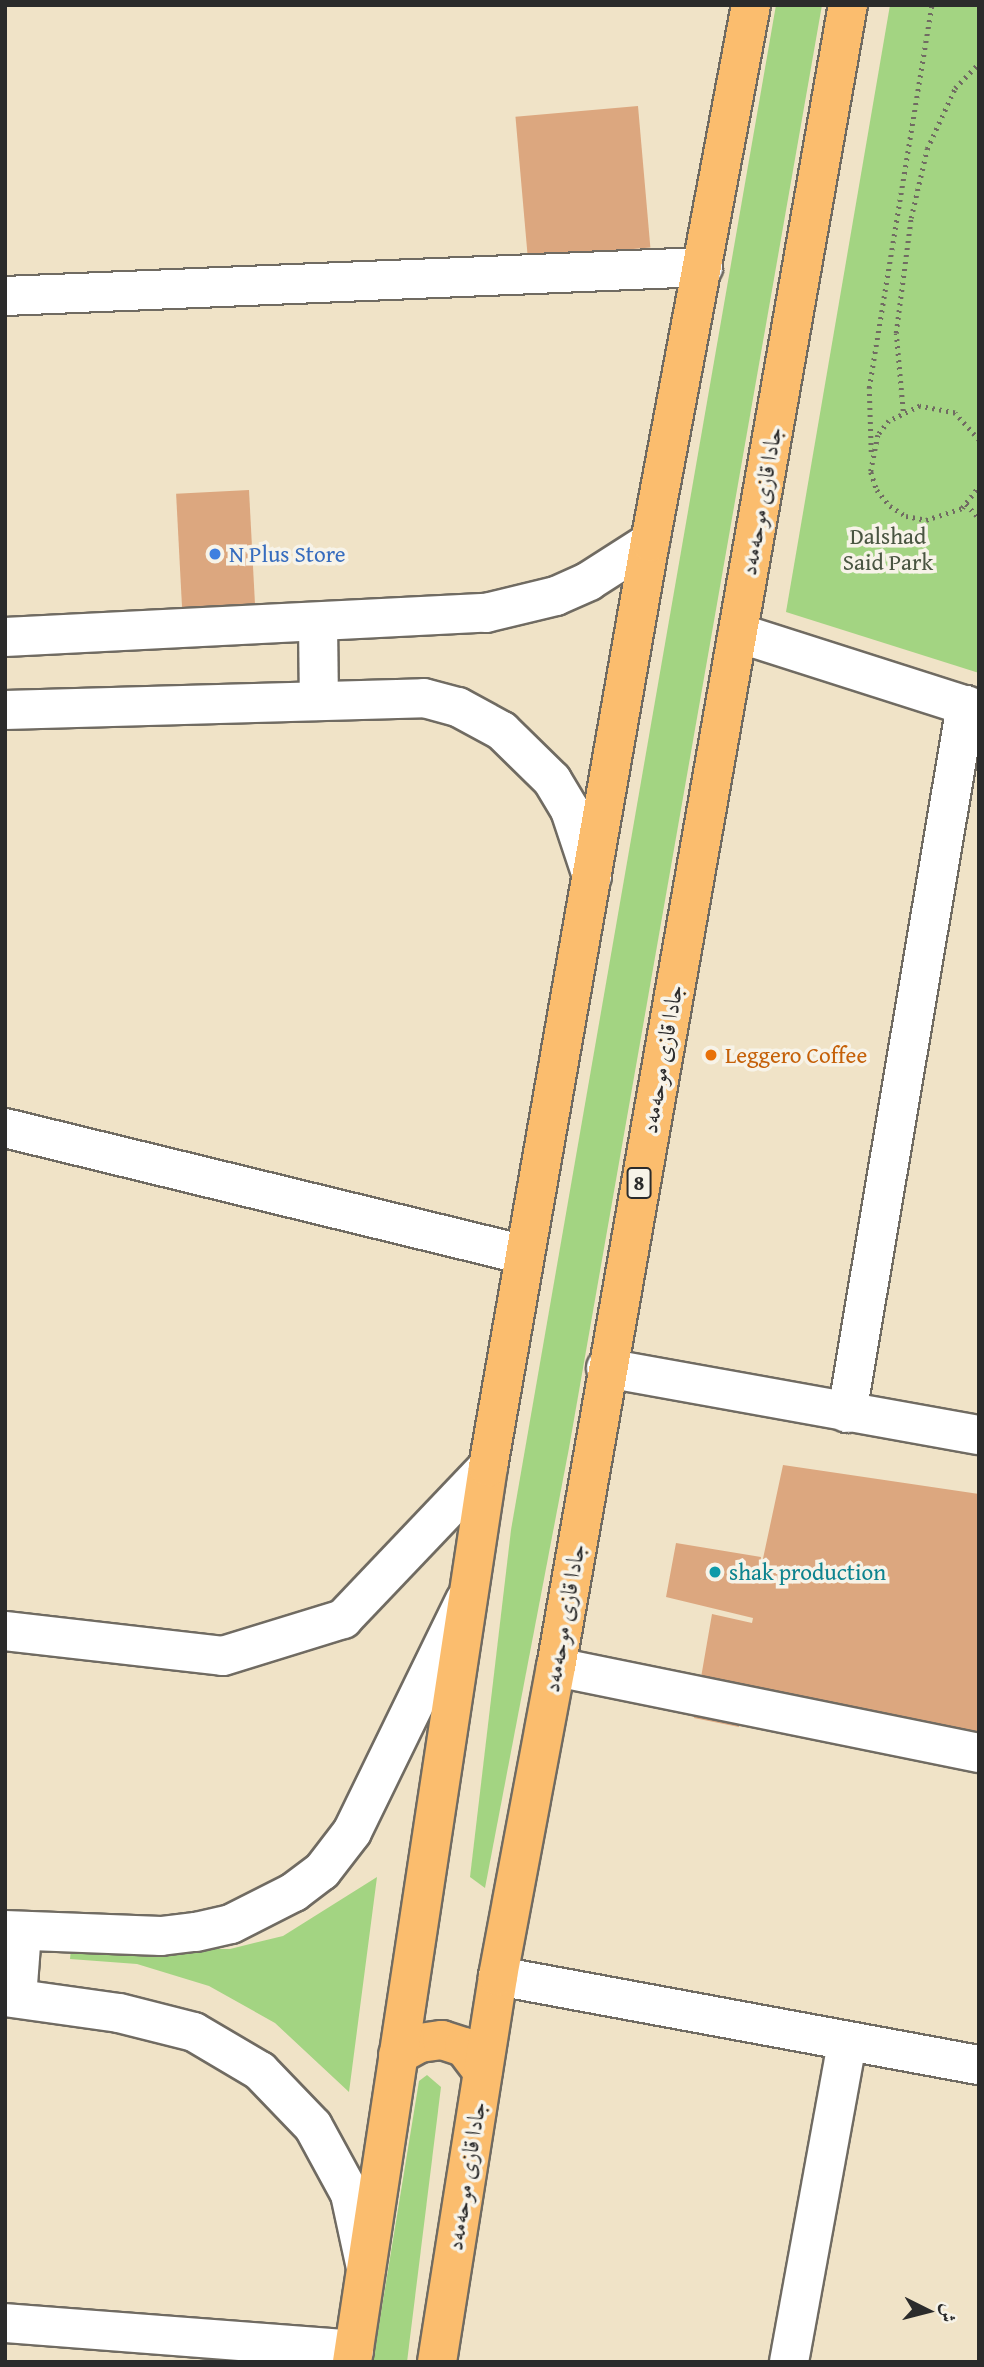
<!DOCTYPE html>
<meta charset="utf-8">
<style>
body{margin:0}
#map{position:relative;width:984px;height:2367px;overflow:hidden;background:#f0e3c7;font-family:"Gentium Book Plus",Amiri,serif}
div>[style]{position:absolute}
.green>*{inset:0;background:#a3d482}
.building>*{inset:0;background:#dca77f;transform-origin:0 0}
.path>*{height:4.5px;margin-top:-2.25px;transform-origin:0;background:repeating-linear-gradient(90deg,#706b62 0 2px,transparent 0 7px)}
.roads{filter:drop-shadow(2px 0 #706b62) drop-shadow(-2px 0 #706b62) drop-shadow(0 2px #706b62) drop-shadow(0 -2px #706b62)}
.minor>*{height:38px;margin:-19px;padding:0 19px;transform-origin:19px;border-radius:19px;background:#fff}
.major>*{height:38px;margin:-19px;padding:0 19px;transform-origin:19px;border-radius:19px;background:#fbbd6e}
.dots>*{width:19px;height:19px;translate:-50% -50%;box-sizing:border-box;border:4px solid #f7f3e8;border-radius:50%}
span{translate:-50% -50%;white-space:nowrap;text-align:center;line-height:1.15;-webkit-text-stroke:7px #f7f3e8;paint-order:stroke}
.shield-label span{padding:2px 5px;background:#f7f3e8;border:2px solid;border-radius:5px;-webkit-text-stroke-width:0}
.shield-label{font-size:21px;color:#2b2b2b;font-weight:700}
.street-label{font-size:23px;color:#2b2b2b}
.park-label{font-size:23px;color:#495541}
.shop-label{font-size:23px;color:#366cbe}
.left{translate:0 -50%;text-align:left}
.food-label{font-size:23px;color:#c56008}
.culture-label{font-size:23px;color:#0d838f}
.frame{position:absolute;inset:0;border:7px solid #2b2b2b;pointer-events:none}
.north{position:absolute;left:893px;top:2276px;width:70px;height:70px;-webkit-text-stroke:5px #f7f3e8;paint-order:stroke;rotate:96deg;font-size:19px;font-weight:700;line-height:28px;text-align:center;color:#2b2b2b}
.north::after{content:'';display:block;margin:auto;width:24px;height:32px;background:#2b2b2b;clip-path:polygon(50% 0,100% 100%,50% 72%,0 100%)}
</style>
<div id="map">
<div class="green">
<div style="clip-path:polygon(776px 5px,822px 5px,569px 1448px,485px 1888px,470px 1877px,511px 1530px)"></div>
<div style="clip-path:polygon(890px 5px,979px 5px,979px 673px,786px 612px)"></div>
<div style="clip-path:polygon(377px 1877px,349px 2092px,275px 2023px,209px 1986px,137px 1964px,70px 1959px,71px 1949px,230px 1949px,283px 1936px)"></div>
<div style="clip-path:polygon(427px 2075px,441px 2087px,407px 2362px,373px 2362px,419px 2081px)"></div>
</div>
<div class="building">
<div style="left:638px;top:106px;width:142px;height:123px;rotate:85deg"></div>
<div style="left:249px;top:490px;width:121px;height:73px;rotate:87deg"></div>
<div style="clip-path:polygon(783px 1465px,979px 1494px,979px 1749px,740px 1713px,739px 1727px,694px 1718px,712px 1614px,752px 1623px,753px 1618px,666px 1597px,676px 1543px,761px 1557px,758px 1582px)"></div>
</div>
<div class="path">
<div style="left:903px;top:411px;width:78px;rotate:-95.1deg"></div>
<div style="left:896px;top:333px;width:116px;rotate:-82.6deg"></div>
<div style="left:911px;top:218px;width:71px;rotate:-76.9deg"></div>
<div style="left:927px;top:149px;width:67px;rotate:-65.3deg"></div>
<div style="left:955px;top:88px;width:35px;rotate:-46deg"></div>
<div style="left:979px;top:440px;width:36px;rotate:-132deg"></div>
<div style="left:955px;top:413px;width:36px;rotate:-169deg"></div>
<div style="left:920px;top:406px;width:34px;rotate:154deg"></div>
<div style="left:889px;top:421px;width:18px;rotate:128deg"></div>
<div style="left:878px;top:435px;width:38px;rotate:101deg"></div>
<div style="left:871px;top:472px;width:19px;rotate:72deg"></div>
<div style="left:877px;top:490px;width:21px;rotate:51deg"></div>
<div style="left:890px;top:506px;width:19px;rotate:32deg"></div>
<div style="left:906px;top:516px;width:20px;rotate:11deg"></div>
<div style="left:926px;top:520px;width:38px;rotate:-18deg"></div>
<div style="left:962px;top:508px;width:28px;rotate:-52deg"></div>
<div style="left:871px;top:452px;width:64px;rotate:-91.8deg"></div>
<div style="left:869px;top:388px;width:388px;rotate:-80.7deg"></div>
<div style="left:966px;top:504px;width:19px;rotate:47deg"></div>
</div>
<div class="roads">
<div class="minor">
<div style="left:5px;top:296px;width:699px;rotate:-2.38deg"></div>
<div style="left:318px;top:623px;width:78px;rotate:89.3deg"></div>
<div style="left:738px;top:633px;width:253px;rotate:17.7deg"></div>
<div style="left:5px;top:637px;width:482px;rotate:-2.9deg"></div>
<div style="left:486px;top:613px;width:72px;rotate:-13.7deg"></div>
<div style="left:556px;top:596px;width:36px;rotate:-24deg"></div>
<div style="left:589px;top:581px;width:72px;rotate:-32.6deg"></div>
<div style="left:5px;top:710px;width:419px;rotate:-1.6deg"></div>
<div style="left:424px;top:698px;width:35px;rotate:15deg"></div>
<div style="left:458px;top:707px;width:50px;rotate:28.6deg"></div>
<div style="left:502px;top:731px;width:70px;rotate:44.4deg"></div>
<div style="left:552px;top:780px;width:35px;rotate:59deg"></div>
<div style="left:570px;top:810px;width:70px;rotate:71.6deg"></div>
<div style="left:5px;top:1128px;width:535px;rotate:13.72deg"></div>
<div style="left:606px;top:1368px;width:379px;rotate:10.2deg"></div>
<div style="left:847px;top:1413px;width:718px;rotate:-80.46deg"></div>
<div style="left:5px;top:1631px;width:219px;rotate:6.5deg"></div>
<div style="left:223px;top:1656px;width:126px;rotate:-17.1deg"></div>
<div style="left:343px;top:1619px;width:210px;rotate:-46.4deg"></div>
<div style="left:556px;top:1667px;width:432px;rotate:11.5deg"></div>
<div style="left:5px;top:1930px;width:156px;rotate:2.2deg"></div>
<div style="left:161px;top:1936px;width:35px;rotate:-7deg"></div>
<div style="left:196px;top:1932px;width:36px;rotate:-13deg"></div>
<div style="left:231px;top:1924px;width:71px;rotate:-26.9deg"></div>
<div style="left:294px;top:1892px;width:35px;rotate:-37deg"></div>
<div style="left:322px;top:1871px;width:49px;rotate:-52.4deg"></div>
<div style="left:352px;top:1832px;width:258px;rotate:-64deg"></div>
<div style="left:498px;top:1976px;width:489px;rotate:10.5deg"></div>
<div style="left:5px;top:1997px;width:115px;rotate:8deg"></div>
<div style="left:119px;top:2013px;width:77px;rotate:14.2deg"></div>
<div style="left:194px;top:2032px;width:77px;rotate:30.6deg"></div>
<div style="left:260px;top:2071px;width:76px;rotate:46.1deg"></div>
<div style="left:313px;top:2126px;width:77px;rotate:61.4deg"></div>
<div style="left:350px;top:2194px;width:76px;rotate:77.8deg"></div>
<div style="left:17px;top:1998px;width:67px;rotate:-85.7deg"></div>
<div style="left:5px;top:2323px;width:350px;rotate:4.4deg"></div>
<div style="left:789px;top:2362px;width:325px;rotate:-79.7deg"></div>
</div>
<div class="major">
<div style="left:398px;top:2055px;width:25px;rotate:-29deg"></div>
<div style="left:420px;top:2043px;width:22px;rotate:-8deg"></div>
<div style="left:442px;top:2040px;width:23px;rotate:18deg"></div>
<div style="left:464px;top:2047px;width:31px;rotate:53deg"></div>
<div style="left:352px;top:2362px;width:905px;rotate:-81.36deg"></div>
<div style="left:488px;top:1467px;width:939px;rotate:-80.07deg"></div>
<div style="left:650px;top:542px;width:546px;rotate:-79.35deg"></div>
<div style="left:437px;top:2362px;width:391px;rotate:-81deg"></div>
<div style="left:498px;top:1976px;width:314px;rotate:-79.4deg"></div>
<div style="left:556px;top:1667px;width:1687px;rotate:-80.04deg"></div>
</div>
</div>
<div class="dots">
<div style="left:215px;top:554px;background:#3f7fe0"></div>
<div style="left:711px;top:1055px;background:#e8710a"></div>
<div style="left:715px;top:1572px;background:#0f9aa8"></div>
</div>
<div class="shield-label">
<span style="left:639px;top:1183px">8</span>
</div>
<div class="street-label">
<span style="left:761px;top:501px;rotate:-80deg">جادا قازی موحەمەد</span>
<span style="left:662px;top:1059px;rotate:-80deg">جادا قازی موحەمەد</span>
<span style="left:564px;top:1618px;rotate:-80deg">جادا قازی موحەمەد</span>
<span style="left:466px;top:2176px;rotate:-81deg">جادا قازی موحەمەد</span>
</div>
<div class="park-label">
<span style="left:888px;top:549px">Dalshad<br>Said Park</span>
</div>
<div class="shop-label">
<span class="left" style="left:229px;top:554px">N Plus Store</span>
</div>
<div class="food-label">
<span class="left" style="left:725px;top:1055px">Leggero Coffee</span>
</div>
<div class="culture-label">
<span class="left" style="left:729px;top:1572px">shak production</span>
</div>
<div class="frame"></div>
<div class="north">ش</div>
</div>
